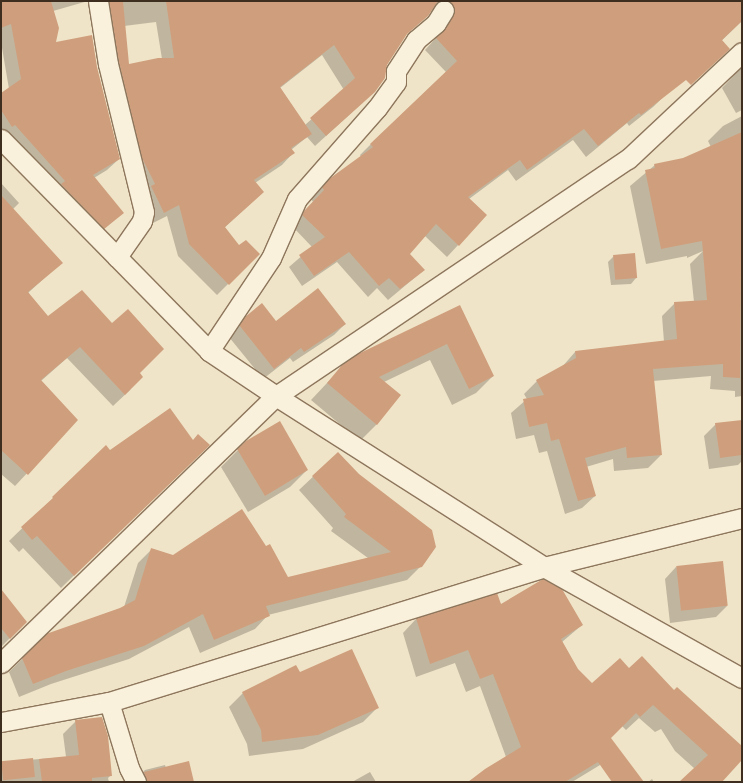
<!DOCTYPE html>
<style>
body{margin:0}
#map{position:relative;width:743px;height:783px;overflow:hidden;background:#f0e4c8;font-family:Lora,serif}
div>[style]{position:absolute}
.shadow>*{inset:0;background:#0003}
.building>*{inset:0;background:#cf9f7d;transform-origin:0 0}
.roads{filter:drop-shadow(1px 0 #8d765c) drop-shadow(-1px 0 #8d765c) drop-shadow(0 1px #8d765c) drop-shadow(0 -1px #8d765c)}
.street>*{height:19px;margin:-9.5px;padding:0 9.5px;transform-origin:9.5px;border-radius:9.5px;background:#faf1dc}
span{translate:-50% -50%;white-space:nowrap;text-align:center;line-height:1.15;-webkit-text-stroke:3px #f7eed8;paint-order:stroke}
.frame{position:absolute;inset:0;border:2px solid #3d2e20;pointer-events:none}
</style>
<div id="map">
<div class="shadow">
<div style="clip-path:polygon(1px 1px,88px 1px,53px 11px,54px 44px,96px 67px,119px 159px,107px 170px,94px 178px,122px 213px,93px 239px,1px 137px,1px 94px,9px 89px,1px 42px)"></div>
<div style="clip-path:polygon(evenodd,91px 1px,742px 1px,742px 21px,653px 107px,629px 126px,627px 123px,586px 157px,573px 140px,516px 181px,508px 170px,469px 199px,486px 215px,447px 257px,425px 236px,408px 254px,424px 270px,388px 300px,377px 288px,368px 297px,337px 262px,302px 286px,289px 267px,312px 247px,292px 226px,313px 202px,311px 199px,330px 180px,361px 157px,360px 155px,371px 144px,446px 72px,425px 50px,435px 39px,443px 28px,438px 11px,432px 10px,405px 35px,362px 103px,315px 146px,307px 137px,291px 150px,293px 153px,282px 165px,255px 183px,263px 192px,224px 228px,239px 246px,258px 254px,217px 295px,178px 256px,167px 216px,153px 223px,141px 198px,91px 1px,156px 22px,162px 59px,128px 65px,124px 26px,156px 22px,91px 1px,322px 55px,344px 90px,305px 125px,280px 88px,322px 55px)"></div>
<div style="clip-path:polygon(742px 67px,742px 110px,736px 113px,722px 88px)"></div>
<div style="clip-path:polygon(742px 116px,742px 235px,704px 251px,742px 247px,742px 396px,735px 397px,735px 391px,710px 389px,711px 376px,653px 381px,661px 455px,648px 468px,614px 471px,613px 459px,586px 467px,595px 496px,582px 508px,565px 514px,547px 451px,539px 453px,534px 435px,516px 439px,511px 413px,527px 399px,524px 394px,537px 381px,562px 367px,575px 352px,664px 342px,662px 316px,675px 303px,694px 302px,690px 264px,703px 251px,687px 258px,687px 256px,646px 264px,630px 186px,655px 165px,683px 159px,711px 147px,708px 141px,723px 126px)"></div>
<div style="clip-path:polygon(1px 183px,19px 203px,13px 209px,61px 263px,28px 293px,47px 318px,138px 373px,130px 390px,113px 406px,67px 358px,41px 381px,77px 420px,15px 486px,1px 474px)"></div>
<div style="clip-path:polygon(614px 256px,636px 278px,631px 284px,611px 285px,608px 262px)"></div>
<div style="clip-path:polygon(459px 306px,493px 376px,476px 393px,452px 405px,430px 360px,384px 382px,377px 424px,360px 441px,311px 400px,343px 366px)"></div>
<div style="clip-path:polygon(245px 318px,275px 322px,345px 324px,334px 335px,293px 362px,290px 358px,263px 379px,229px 337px)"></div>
<div style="clip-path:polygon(742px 421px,742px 461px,738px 465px,709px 469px,704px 436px,716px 424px)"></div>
<div style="clip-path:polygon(247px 441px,307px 470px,290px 487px,248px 512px,221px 467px)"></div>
<div style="clip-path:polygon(106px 447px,110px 451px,195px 458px,61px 588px,23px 548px,19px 552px,9px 541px)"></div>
<div style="clip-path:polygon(338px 453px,421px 566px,407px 580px,268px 615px,255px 629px,200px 653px,189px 627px,129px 659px,51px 684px,19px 697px,9px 672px,47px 635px,124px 607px,138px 563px,152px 549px,174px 556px,288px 578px,368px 558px,331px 531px,333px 528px,299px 490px)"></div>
<div style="clip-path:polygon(676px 567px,727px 606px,716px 617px,670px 623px,665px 579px)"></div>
<div style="clip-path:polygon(1px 590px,26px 622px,1px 647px)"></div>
<div style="clip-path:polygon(496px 594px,501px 605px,582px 625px,562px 642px,578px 670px,592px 684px,629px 670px,674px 692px,742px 747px,742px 759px,721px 782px,681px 782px,695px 769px,675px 751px,661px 729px,655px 732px,639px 718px,626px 730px,622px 726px,610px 738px,605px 762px,572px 782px,468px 782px,506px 757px,480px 686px,466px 692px,455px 663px,416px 677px,403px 633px,416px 619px)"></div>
<div style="clip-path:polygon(299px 674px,377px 708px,363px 722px,303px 749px,249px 756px,247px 744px,229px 707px,243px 693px)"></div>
<div style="clip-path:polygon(76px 721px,111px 775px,108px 778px,109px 782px,1px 782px,1px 762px,66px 757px,63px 734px)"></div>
<div style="clip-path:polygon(165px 765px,166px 768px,193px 782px,133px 782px,145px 770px)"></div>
<div style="clip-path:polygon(370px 772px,376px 782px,352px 782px)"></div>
<div style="clip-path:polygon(652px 779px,654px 782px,648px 782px)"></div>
</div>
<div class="building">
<div style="clip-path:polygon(1px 1px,51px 1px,59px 28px,56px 42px,92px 35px,97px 67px,120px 159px,93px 175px,124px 213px,104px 229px,61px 184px,65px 181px,15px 125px,12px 127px,1px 110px,1px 93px,21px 79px,11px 24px,1px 28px)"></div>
<div style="clip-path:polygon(109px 1px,123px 1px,129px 64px,158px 58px,174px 58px,166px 1px,438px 1px,428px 16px,407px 34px,387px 65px,385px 78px,375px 92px,326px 136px,310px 118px,355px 78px,334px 45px,280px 87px,312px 134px,291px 148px,295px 153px,254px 180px,264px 192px,225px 227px,239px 245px,246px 240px,260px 254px,229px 285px,189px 244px,179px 205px,164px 213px,151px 186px,155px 184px,142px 158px,119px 62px)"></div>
<div style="clip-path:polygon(450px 1px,742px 1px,742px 21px,722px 40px,730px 49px,691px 85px,686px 80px,641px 115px,639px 113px,598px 146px,584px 129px,527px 170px,520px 160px,468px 197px,487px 215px,459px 246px,436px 224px,410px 254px,425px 270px,400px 289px,389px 278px,379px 286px,349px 252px,314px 276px,299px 255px,325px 237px,302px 215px,304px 211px,324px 190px,322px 187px,329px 179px,373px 147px,370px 144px,457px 61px,436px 38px,445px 29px,454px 15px,455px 10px)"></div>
<div style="clip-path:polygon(742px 132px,740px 378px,723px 377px,723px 364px,653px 369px,662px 455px,627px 458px,626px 447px,585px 458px,596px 496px,578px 501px,559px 439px,551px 441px,547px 423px,529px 427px,523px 399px,544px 395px,536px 380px,576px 358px,575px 351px,677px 339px,674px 302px,707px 300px,702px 241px,661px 249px,645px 170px,655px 168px,654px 164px,683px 158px)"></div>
<div style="clip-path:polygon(1px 195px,63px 263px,28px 292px,48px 316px,82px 290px,112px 323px,128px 309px,164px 349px,140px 373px,143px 377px,125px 395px,80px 347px,41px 380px,78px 420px,28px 475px,1px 450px)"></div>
<div style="left:635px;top:253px;width:25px;height:22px;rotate:85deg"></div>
<div style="clip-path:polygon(318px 288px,346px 324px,304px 352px,301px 348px,274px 369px,239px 325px,245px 317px,262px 303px,276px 321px)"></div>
<div style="clip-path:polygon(460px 305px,494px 376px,469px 389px,447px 344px,379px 377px,401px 395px,377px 425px,327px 383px,342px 365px,356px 355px)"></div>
<div style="clip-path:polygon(170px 408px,193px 440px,198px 434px,210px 445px,74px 576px,37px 536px,32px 540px,21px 527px,53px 498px,52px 497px,106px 445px,110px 450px)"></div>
<div style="clip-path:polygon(742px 420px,742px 455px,720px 458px,715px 423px)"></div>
<div style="clip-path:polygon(280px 421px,308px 470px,265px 496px,237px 449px,246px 441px)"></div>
<div style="clip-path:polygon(338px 452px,359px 474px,432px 530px,436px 547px,422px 567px,266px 606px,270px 616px,214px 640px,203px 614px,144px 646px,66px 671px,33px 684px,22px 658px,46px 634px,120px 608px,135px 600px,151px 548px,173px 555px,242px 509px,266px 546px,270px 544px,288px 577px,391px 552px,344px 517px,346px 514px,312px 476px)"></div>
<div style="left:723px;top:561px;width:45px;height:47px;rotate:84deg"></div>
<div style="clip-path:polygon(543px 579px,562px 589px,583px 625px,561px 639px,578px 669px,592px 683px,620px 658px,629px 668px,642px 656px,674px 690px,677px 687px,742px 746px,742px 760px,722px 782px,679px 782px,708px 755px,653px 705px,640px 717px,636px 713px,611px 738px,644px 782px,612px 782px,598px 762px,565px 782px,468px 782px,485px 769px,521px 747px,493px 674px,480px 679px,468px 650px,430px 664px,416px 618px,497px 593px,501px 604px)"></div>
<div style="clip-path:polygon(1px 589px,27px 622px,10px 639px,1px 628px)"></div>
<div style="clip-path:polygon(352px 649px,379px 708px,318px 735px,262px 742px,261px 730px,242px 692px,296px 665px,300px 672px)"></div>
<div style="clip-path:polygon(102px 717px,108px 736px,112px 776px,92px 778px,92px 781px,81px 782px,42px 782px,39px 759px,79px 755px,75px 720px)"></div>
<div style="left:33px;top:758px;width:19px;height:32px;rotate:84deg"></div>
<div style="clip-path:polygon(189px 761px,194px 782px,147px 782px,144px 772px)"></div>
</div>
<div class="roads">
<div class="street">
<div style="left:98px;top:1px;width:64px;rotate:81deg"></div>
<div style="left:108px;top:64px;width:152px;rotate:76.3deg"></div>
<div style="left:144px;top:212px;width:9px;rotate:103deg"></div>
<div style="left:142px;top:221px;width:44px;rotate:124.8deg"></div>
<div style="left:1px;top:139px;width:297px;rotate:45.5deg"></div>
<div style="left:209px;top:351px;width:81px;rotate:33.9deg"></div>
<div style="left:276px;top:396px;width:318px;rotate:32.5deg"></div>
<div style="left:544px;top:567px;width:227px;rotate:29.3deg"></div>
<div style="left:209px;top:351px;width:112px;rotate:-56.3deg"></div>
<div style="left:271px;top:258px;width:64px;rotate:-66.2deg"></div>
<div style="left:297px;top:199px;width:121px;rotate:-48.7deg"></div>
<div style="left:377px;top:108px;width:32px;rotate:-54deg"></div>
<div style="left:396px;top:82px;width:11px;rotate:-90deg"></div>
<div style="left:396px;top:71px;width:37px;rotate:-57deg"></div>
<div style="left:416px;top:40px;width:26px;rotate:-40deg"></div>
<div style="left:436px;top:23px;width:15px;rotate:-58deg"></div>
<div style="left:1px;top:663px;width:383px;rotate:-44.2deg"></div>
<div style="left:276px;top:396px;width:424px;rotate:-34deg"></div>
<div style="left:628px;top:159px;width:156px;rotate:-43.2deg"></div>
<div style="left:109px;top:702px;width:69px;rotate:73.1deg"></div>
<div style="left:129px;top:768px;width:16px;rotate:63deg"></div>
<div style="left:1px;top:722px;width:110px;rotate:-10.5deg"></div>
<div style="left:109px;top:702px;width:455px;rotate:-17.2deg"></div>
<div style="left:544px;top:567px;width:204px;rotate:-13.9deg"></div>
</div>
</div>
<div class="frame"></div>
</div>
